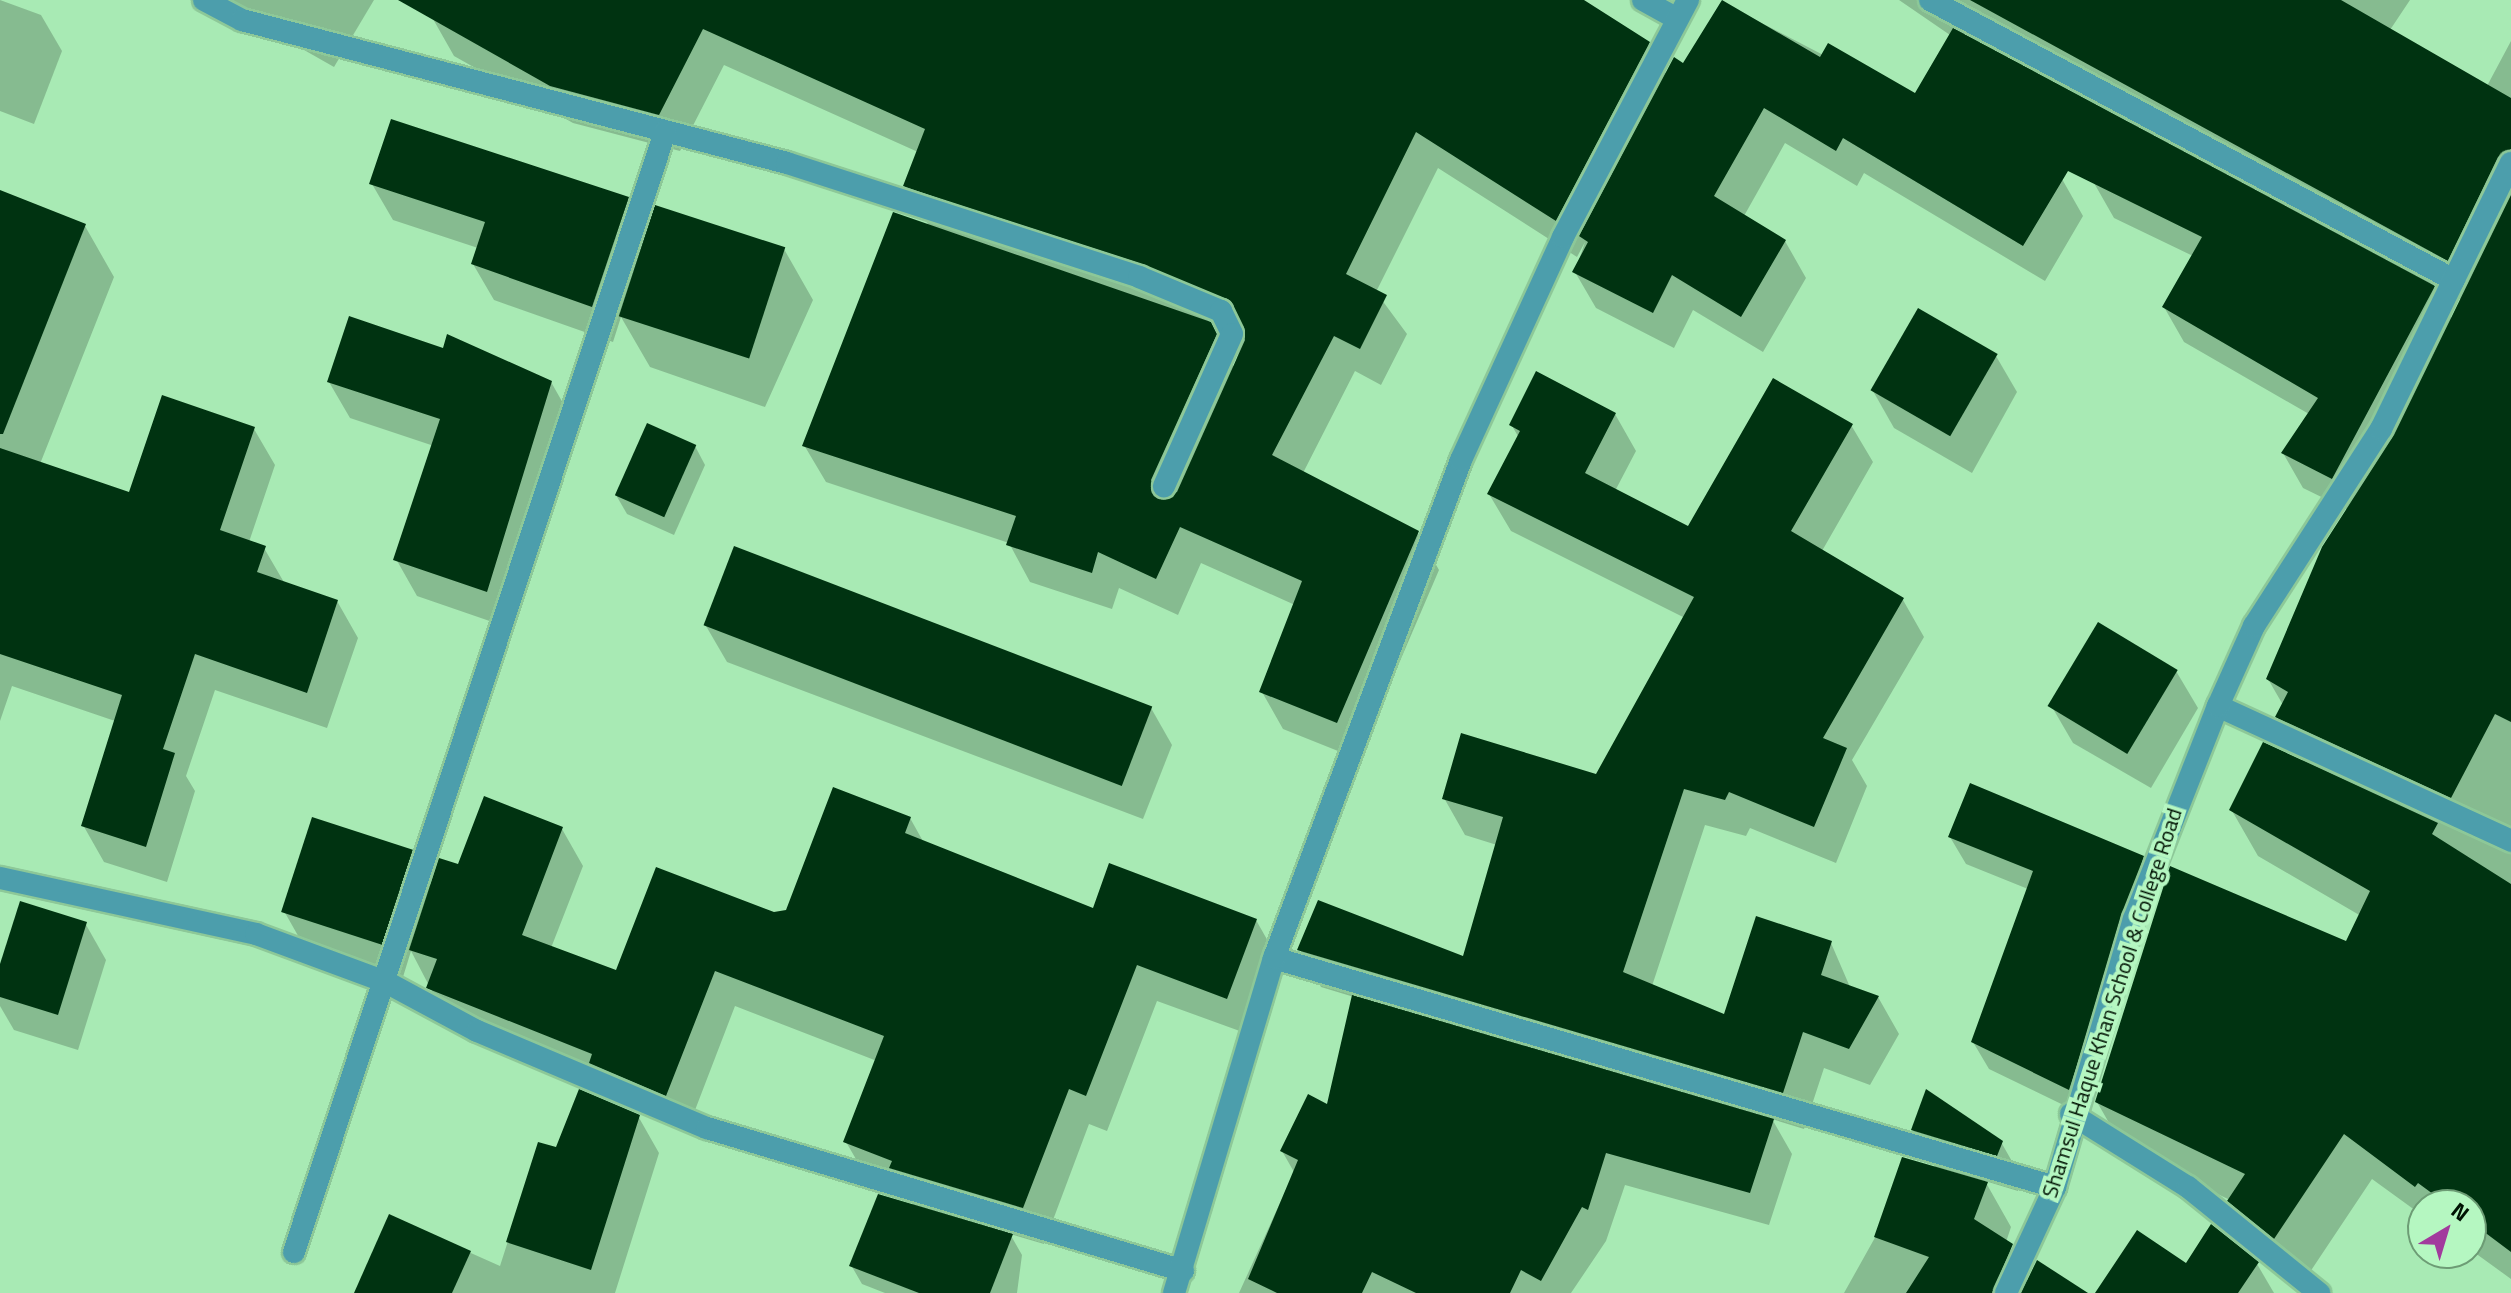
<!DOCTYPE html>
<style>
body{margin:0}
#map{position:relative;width:2511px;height:1293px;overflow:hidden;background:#a8eab4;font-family:"Titillium Web",sans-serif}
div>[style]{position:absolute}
.shadow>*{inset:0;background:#0003}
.building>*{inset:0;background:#031;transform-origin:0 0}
.roads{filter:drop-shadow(2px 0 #8dc898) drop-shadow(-2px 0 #8dc898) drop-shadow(0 2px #8dc898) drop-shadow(0 -2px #8dc898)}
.minor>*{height:22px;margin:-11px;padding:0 11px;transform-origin:11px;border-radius:11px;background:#4c9eac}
span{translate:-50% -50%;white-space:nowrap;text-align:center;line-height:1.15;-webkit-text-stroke:8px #b5f7c1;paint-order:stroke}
.street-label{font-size:22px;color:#001303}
.north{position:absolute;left:2407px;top:1189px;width:80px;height:80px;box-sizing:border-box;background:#b5f7c1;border:2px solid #6d9c75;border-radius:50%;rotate:38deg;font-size:22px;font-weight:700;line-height:32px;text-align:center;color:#001303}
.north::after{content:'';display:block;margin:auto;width:28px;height:36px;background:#a23a9d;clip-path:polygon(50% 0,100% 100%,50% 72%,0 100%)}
</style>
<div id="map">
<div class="shadow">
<div style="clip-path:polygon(0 0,41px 15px,62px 51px,34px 124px,0 111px)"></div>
<div style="clip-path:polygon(216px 0,374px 0,334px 67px)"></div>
<div style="clip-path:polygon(evenodd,444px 0,1580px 0,1648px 44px,1667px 75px,1684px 66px,1721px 2px,2062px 179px,2083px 216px,2045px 281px,1864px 173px,1857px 186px,1785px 143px,1744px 216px,1785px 241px,1806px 278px,1763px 352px,1693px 310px,1674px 348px,1596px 308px,1575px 272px,1585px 242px,1577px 257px,1438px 168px,1376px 292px,1407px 334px,1381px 385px,1355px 371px,1303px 473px,1418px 533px,1439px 570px,1358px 759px,1283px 729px,1262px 692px,1295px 605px,1201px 563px,1178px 615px,1119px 588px,1112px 609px,1030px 582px,1009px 543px,826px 482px,804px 445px,929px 226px,905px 186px,918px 152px,724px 65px,680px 151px,573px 123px,454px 56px,433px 19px,444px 0,1208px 320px,1244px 333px,1234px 368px,1231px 361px,1208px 320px)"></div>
<div style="clip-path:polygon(evenodd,1899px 0,2410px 0,2390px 30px,2487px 86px,2511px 41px,2511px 1279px,2471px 1250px,2471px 1205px,2423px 1205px,2423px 1216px,2372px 1179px,2302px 1284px,2256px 1248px,2230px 1200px,2124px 1149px,2097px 1102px,2347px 943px,2361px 916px,2258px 856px,2231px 809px,2304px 763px,2277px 717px,2283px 705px,2268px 679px,2348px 510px,2303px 488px,2283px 453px,2309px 414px,2184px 342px,2164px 307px,2193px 256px,2114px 218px,2094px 183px,2130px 122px,1965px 34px,1950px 35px,1899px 0,2432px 283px,2462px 300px,2452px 319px,2449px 314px,2432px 283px)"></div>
<div style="clip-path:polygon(372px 184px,627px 198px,648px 234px,784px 249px,813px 300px,765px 407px,650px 367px,621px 317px,613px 342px,494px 300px,473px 264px,478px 248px,393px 220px)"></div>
<div style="clip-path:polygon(0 192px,85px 226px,114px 277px,40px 464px,130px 495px,254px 429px,275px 465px,249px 542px,264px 548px,285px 584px,337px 601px,358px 638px,327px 728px,215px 690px,186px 776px,195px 791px,167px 882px,104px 862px,83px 825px,115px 721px,12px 686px,0 721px)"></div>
<div style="clip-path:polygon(1996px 356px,2017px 392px,1972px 473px,1894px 428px,1873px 391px)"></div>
<div style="clip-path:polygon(329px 382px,551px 382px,572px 419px,507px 627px,417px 596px,396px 559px,434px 446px,350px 418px)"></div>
<div style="clip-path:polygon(1615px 414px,1636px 451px,1615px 491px,1689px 528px,1851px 425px,1873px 462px,1822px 551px,1903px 600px,1924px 637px,1852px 760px,1867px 786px,1836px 863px,1750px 828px,1746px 836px,1705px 825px,1652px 986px,1725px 1017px,1831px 943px,1850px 987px,1878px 997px,1899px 1034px,1870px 1085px,1824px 1068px,1804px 1129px,1772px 1119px,1792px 1154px,1769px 1225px,1625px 1185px,1606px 1241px,1571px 1293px,1239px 1293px,1294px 1172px,1282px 1151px,1328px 1106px,1354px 997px,1321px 987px,1300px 950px,1464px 958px,1497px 845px,1465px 835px,1444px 798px,1597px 776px,1685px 618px,1511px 531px,1489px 494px,1519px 438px,1511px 424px)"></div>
<div style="clip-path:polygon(695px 446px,705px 465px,674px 535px,627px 514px,616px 495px)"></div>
<div style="clip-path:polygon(706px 626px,1151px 708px,1172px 745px,1143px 819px,727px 662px)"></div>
<div style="clip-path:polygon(2176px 671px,2198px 708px,2151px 788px,2073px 743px,2052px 707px)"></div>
<div style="clip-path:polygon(910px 818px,924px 843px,1094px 911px,1256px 920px,1277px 957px,1248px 1034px,1157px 1001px,1107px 1131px,1089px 1124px,1044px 1244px,1010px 1234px,1022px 1255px,1017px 1293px,885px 1293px,862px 1284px,851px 1265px,914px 1207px,906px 1193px,867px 1178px,846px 1142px,877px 1061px,735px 1006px,687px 1131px,449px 1024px,411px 951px,403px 977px,305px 948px,284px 911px,411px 851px,432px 887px,459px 867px,562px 829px,583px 866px,551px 948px,617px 972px,787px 912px)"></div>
<div style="clip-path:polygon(1950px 837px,2143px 857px,2158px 884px,2084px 1115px,1989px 1069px,1973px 1042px,2028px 889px,1966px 864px)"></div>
<div style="clip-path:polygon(85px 923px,106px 960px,78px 1050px,14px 1030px,0 1006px,0 971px)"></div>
<div style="clip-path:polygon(638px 1116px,659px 1153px,615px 1293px,356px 1293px,390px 1217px,500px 1266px,539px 1144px,558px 1150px)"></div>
<div style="clip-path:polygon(1913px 1130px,2001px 1142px,2022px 1179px,2018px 1191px,1985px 1181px,2011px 1227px,2006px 1242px,2034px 1293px,1844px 1293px,1877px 1234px,1936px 1169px)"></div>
<div style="clip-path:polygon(2257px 1264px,2274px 1293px,2097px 1293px)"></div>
</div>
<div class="building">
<div style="clip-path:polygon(398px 0,1584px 0,1650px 42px,1556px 221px,1416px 132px,1346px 274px,1387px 295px,1360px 349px,1334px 336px,1272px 455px,1419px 531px,1337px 723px,1259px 692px,1302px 581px,1180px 527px,1156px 579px,1098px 552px,1092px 573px,1006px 545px,1016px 516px,802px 446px,893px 212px,1211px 322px,1217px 334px,1151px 480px,1159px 499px,1177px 492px,1245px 340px,1227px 299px,903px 186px,925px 129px,703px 29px,659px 115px,550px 86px)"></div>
<div style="clip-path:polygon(1722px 0,1820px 57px,1828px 43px,1915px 93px,1953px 28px,2435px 286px,2332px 479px,2281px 453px,2318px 398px,2162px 307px,2202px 237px,2068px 171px,2023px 246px,1843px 138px,1836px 151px,1764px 108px,1714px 196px,1786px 240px,1741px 317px,1672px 275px,1653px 313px,1572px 272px,1588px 242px,1579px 236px,1674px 57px,1683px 63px)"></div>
<div style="clip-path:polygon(1970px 0,2341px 0,2511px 98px,2511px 149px,2498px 157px,2448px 261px)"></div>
<div style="clip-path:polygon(391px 119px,629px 197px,592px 307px,471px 264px,485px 222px,369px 184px)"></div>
<div style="clip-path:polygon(0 190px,86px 224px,3px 434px,0 434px)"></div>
<div style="clip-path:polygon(2511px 195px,2511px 722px,2495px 714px,2451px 798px,2275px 717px,2288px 692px,2266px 679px,2322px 547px,2394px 435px)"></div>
<div style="left:655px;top:205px;width:137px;height:117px;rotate:18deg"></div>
<div style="left:1918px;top:308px;width:92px;height:95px;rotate:30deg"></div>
<div style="clip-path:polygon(349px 316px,443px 348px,447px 334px,552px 381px,487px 592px,393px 560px,440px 419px,327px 382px)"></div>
<div style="clip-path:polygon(1536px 371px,1616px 413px,1585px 473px,1688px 526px,1773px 378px,1853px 424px,1791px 531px,1904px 598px,1823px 738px,1847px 748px,1814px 827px,1729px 792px,1725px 800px,1684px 789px,1623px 972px,1724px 1014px,1756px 916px,1832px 941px,1821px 975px,1879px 996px,1849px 1049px,1803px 1032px,1783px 1093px,1297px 950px,1318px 900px,1463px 956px,1503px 817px,1442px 799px,1461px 733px,1596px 774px,1694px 597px,1487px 494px,1520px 431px,1509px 425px)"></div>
<div style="clip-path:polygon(162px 395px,255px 427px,220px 530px,266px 546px,257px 572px,338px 600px,307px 693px,195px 654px,163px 749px,175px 753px,146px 847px,81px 826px,122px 695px,0 654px,0 448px,129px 492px)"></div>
<div style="left:647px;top:423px;width:54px;height:79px;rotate:24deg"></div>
<div style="left:734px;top:546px;width:448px;height:85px;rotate:21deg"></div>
<div style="left:2098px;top:622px;width:93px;height:98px;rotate:31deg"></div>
<div style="clip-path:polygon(2263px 742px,2438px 823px,2432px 834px,2511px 884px,2511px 1252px,2471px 1222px,2471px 1205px,2448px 1205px,2418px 1183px,2415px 1187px,2344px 1134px,2274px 1239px,2227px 1201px,2245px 1174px,2095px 1102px,2170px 866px,2346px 941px,2370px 891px,2229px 810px)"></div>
<div style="clip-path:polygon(1970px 783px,2144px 856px,2069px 1090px,1971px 1042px,2033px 871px,1948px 837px)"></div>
<div style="clip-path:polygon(833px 787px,911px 817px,905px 833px,1093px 908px,1109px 863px,1257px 919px,1227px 999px,1137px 965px,1086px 1096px,1069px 1089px,1023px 1208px,889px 1168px,892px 1161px,843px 1142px,884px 1036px,715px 971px,666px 1096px,589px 1063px,592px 1054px,426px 988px,437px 959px,409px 950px,439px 858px,458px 864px,484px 796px,563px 827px,522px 935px,616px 970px,656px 867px,774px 912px,786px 910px)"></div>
<div style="left:312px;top:817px;width:106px;height:100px;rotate:18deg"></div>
<div style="clip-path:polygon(20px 901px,87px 922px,58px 1015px,0 997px,0 964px)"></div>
<div style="clip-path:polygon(1352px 995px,1774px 1119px,1750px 1193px,1606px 1153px,1588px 1210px,1582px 1207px,1541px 1281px,1521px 1270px,1510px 1293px,1416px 1293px,1372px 1272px,1362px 1293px,1277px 1293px,1248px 1279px,1298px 1160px,1280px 1151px,1308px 1094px,1327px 1104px)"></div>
<div style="clip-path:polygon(579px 1089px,640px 1115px,591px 1270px,506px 1242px,538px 1142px,556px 1147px)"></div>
<div style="clip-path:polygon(1926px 1089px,2003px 1141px,1997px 1156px,1911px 1130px)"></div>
<div style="clip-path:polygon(1902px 1157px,1988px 1182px,1974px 1219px,2013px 1244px,1992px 1293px,1906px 1293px,1929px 1257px,1874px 1237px)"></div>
<div style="clip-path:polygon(878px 1194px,1013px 1234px,990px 1293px,919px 1293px,849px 1266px)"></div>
<div style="clip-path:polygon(389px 1214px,471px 1251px,452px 1293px,354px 1293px)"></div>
<div style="clip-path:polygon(2211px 1224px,2259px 1262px,2238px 1293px,2095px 1293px,2137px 1230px,2186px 1263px)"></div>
<div style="clip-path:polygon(2037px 1260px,2088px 1293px,2021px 1293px)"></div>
</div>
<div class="roads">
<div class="minor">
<div style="left:204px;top:0;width:43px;rotate:27.8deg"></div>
<div style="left:242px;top:20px;width:563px;rotate:14.7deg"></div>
<div style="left:787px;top:163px;width:370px;rotate:17.9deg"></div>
<div style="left:1139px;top:277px;width:89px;rotate:22.5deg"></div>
<div style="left:1221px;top:311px;width:25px;rotate:64deg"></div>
<div style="left:1232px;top:334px;width:167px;rotate:114.1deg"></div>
<div style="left:1643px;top:0;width:39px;rotate:29deg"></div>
<div style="left:1930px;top:0;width:594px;rotate:28.12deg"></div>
<div style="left:2218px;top:706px;width:323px;rotate:24.7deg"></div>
<div style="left:0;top:878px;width:262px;rotate:12.3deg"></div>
<div style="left:256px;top:934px;width:139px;rotate:20.3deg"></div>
<div style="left:386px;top:982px;width:103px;rotate:28.3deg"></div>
<div style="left:477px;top:1031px;width:250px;rotate:22.9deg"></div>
<div style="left:707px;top:1128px;width:497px;rotate:16.7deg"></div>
<div style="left:1274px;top:958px;width:814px;rotate:16.34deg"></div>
<div style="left:2071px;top:1114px;width:138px;rotate:32deg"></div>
<div style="left:2188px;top:1187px;width:169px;rotate:39deg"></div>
<div style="left:294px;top:1252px;width:1180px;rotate:-71.67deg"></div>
<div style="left:1174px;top:1293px;width:350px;rotate:-73.4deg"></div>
<div style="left:1274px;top:958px;width:532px;rotate:-69.42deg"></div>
<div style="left:1461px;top:460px;width:245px;rotate:-65.4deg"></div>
<div style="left:1563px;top:237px;width:268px;rotate:-62.2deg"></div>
<div style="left:2006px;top:1293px;width:117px;rotate:-65.2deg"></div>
<div style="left:2055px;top:1187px;width:279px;rotate:-73.6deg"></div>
<div style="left:2134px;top:919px;width:229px;rotate:-68.5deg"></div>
<div style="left:2218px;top:706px;width:88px;rotate:-65.8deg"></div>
<div style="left:2254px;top:626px;width:234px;rotate:-57.2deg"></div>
<div style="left:2381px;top:429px;width:296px;rotate:-64deg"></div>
</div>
</div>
<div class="street-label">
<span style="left:2112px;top:1003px;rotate:-72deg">Shamsul Haque Khan School &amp; College Road</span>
</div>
<div class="north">N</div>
</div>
